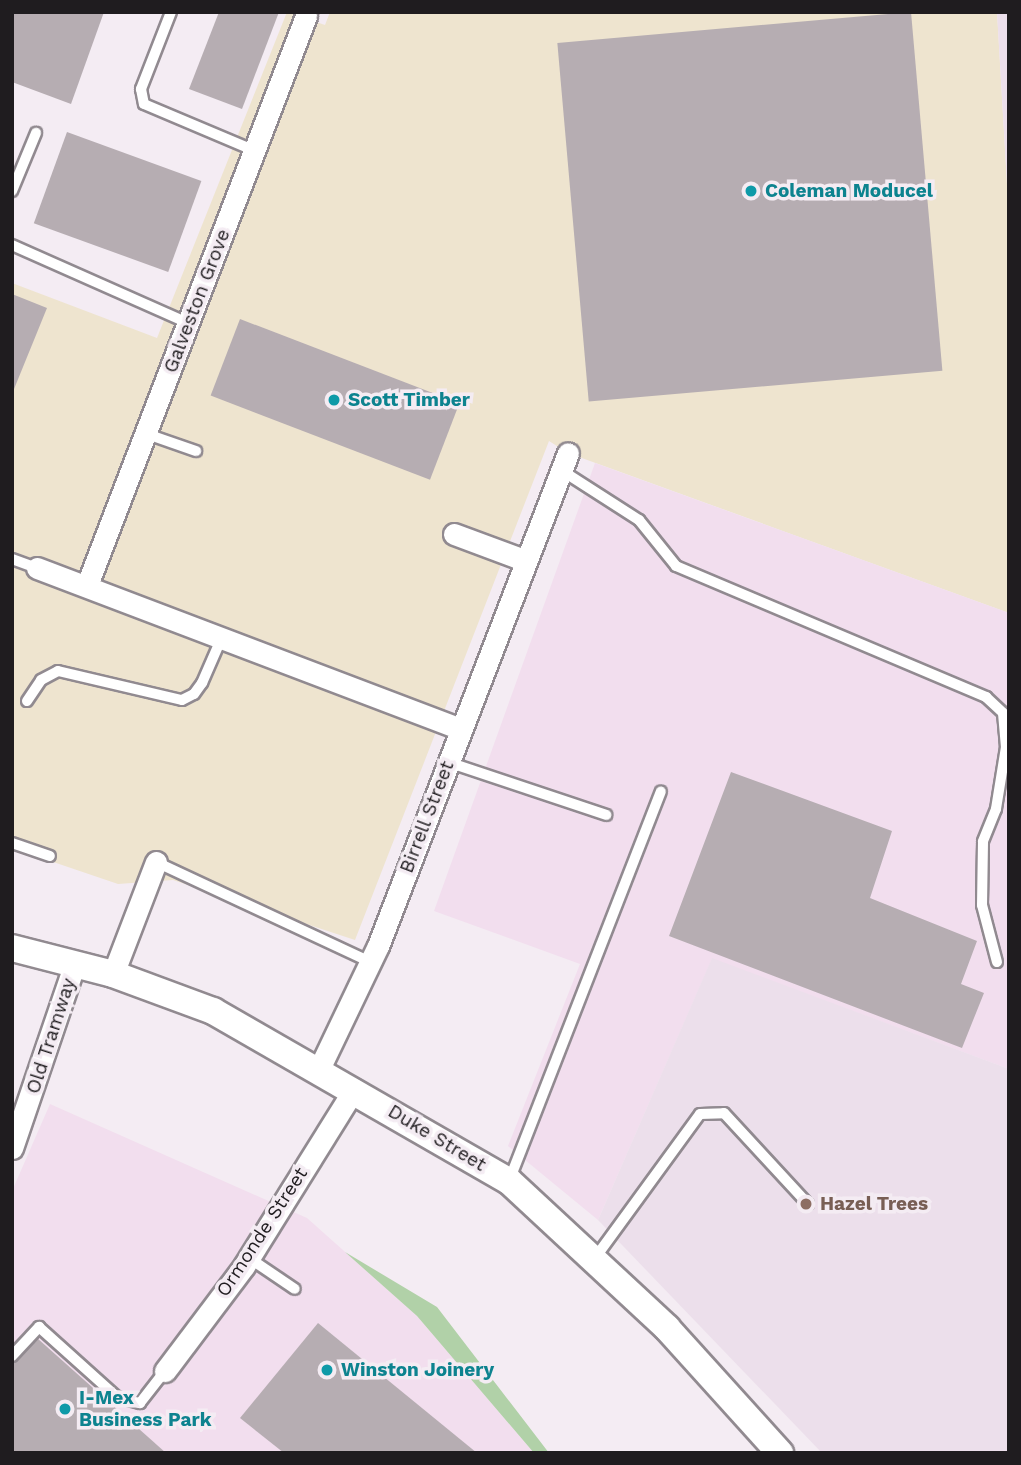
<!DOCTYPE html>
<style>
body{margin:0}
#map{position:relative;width:1021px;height:1465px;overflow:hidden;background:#f4ecf3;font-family:"Work Sans",sans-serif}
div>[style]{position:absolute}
.commercial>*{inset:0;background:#eee4cf}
.industrial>*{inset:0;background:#f2deee}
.built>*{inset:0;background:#ecdfeb}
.green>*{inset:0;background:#b1d1a8}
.building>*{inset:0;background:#b6adb2;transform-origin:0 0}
.roads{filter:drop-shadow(2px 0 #918a90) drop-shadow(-2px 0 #918a90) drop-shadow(0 2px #918a90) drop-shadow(0 -2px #918a90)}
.service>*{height:10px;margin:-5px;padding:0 5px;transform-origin:5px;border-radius:5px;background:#fff}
.minor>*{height:21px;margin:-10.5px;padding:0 10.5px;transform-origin:10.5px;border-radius:10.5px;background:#fff}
.tertiary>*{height:26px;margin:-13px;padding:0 13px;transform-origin:13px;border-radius:13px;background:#fff}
.dots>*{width:19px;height:19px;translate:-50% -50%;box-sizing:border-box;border:4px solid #f4ecf3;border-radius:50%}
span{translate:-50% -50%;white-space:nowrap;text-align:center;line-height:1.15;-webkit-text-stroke:7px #f4ecf3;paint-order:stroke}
.culture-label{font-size:19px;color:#0d838f;font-weight:700}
.left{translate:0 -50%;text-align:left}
.street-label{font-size:19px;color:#1f1c1f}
.education-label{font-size:19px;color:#785e54;font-weight:700}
.frame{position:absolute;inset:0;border:14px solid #1f1c1f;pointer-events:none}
</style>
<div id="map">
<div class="commercial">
<div style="clip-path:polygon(287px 12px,325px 25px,330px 12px,997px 12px,1009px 218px,1009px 613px,568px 453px,549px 441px,355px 940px,173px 880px,118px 884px,12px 848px,12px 283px,157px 338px)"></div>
</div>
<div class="industrial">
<div style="clip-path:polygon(595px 463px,1009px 613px,1009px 1069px,712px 959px,598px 1220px,508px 1146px,580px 964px,434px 911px)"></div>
<div style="clip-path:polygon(50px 1104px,307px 1218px,417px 1316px,534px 1453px,12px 1453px,12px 1191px)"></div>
</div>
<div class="built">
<div style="clip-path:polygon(997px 12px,1009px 12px,1009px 218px)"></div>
<div style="clip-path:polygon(712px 958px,1009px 1069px,1009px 1453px,822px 1453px,598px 1220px)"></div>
</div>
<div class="green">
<div style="clip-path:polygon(345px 1252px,437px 1307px,549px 1453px,534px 1453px,417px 1316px)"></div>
</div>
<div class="building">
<div style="clip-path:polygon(12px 12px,104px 12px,71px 104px,12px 82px)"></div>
<div style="clip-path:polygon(219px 12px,279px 12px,242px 109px,189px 89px)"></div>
<div style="left:911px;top:12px;width:360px;height:355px;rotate:85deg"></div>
<div style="left:67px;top:132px;width:143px;height:97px;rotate:20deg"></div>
<div style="clip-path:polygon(12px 294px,47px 308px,12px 394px)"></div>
<div style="left:240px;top:319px;width:235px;height:82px;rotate:21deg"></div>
<div style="clip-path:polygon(731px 772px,892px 831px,870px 898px,977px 941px,961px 984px,984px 993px,962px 1048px,669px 936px)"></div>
<div style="clip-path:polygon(318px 1323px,477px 1453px,284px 1453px,240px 1418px)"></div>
<div style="clip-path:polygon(37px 1338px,166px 1453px,12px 1453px,12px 1365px)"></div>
</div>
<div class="roads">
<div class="service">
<div style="left:171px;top:12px;width:83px;rotate:111.3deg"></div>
<div style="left:141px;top:89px;width:15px;rotate:79deg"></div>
<div style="left:144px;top:104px;width:118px;rotate:22.9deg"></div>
<div style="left:12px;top:191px;width:63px;rotate:-67.5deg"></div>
<div style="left:12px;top:245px;width:193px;rotate:23.9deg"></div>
<div style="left:147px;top:434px;width:52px;rotate:19.1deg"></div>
<div style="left:561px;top:470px;width:93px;rotate:32.7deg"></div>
<div style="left:639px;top:520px;width:59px;rotate:51.2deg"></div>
<div style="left:676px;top:566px;width:337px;rotate:22.9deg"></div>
<div style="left:986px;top:697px;width:23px;rotate:43deg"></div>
<div style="left:1003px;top:713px;width:34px;rotate:85deg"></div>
<div style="left:1006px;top:747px;width:63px;rotate:99.2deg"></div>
<div style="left:996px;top:809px;width:35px;rotate:112deg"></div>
<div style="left:983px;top:842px;width:63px;rotate:90.9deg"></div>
<div style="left:982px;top:905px;width:59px;rotate:75.3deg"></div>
<div style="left:12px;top:559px;width:27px;rotate:20deg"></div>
<div style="left:27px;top:701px;width:25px;rotate:-56deg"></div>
<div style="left:41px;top:680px;width:19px;rotate:-28deg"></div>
<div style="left:58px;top:671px;width:127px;rotate:13.2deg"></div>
<div style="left:182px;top:700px;width:13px;rotate:-27deg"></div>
<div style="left:194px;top:694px;width:14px;rotate:-54deg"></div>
<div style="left:202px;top:683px;width:50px;rotate:-66.5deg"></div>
<div style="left:448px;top:762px;width:167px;rotate:18.5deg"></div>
<div style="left:12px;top:843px;width:40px;rotate:18.9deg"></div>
<div style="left:156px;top:862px;width:236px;rotate:25deg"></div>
<div style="left:509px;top:1181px;width:418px;rotate:-68.7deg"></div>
<div style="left:249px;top:1258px;width:55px;rotate:34deg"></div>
<div style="left:595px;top:1258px;width:178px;rotate:-53.9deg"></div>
<div style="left:700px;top:1114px;width:24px;rotate:-2deg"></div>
<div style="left:724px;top:1113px;width:124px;rotate:47.3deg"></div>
<div style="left:12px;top:1356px;width:40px;rotate:-47deg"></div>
<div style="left:39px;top:1327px;width:105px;rotate:41.9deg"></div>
<div style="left:117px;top:1397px;width:24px;rotate:15deg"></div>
<div style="left:140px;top:1403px;width:41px;rotate:-52deg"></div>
</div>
<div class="minor">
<div style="left:454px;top:534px;width:75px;rotate:20.4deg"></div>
<div style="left:37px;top:568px;width:454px;rotate:20.8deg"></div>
<div style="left:87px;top:585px;width:610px;rotate:-68.95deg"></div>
<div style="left:113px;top:974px;width:120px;rotate:-69deg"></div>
<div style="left:319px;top:1069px;width:136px;rotate:-64.4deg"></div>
<div style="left:378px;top:946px;width:528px;rotate:-68.92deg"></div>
<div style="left:12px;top:1148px;width:195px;rotate:-71.2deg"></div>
<div style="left:165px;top:1371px;width:131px;rotate:-53deg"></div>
<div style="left:244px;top:1266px;width:208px;rotate:-58.1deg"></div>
</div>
<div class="tertiary">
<div style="left:12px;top:948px;width:104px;rotate:14.4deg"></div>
<div style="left:113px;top:974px;width:107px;rotate:20.3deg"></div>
<div style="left:213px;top:1011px;width:341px;rotate:29.9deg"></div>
<div style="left:509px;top:1181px;width:216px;rotate:42.9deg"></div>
<div style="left:667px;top:1328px;width:169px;rotate:47.9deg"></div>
</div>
</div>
<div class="dots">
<div style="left:751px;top:191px;background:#0f9aa8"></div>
<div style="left:334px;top:400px;background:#0f9aa8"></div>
<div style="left:806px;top:1204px;background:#8d6e63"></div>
<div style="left:327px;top:1370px;background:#0f9aa8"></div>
<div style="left:65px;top:1409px;background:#0f9aa8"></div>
</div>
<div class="culture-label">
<span class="left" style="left:765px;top:191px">Coleman Moducel</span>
<span class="left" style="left:348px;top:400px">Scott Timber</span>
<span class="left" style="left:341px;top:1370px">Winston Joinery</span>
<span class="left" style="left:79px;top:1409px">I-Mex<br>Business Park</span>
</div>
<div class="street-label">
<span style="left:197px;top:301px;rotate:-69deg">Galveston Grove</span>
<span style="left:427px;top:817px;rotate:-69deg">Birrell Street</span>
<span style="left:51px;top:1036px;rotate:-72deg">Old Tramway</span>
<span style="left:437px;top:1138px;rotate:31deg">Duke Street</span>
<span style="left:262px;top:1232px;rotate:-57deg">Ormonde Street</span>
</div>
<div class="education-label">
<span class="left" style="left:820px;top:1204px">Hazel Trees</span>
</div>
<div class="frame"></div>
</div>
